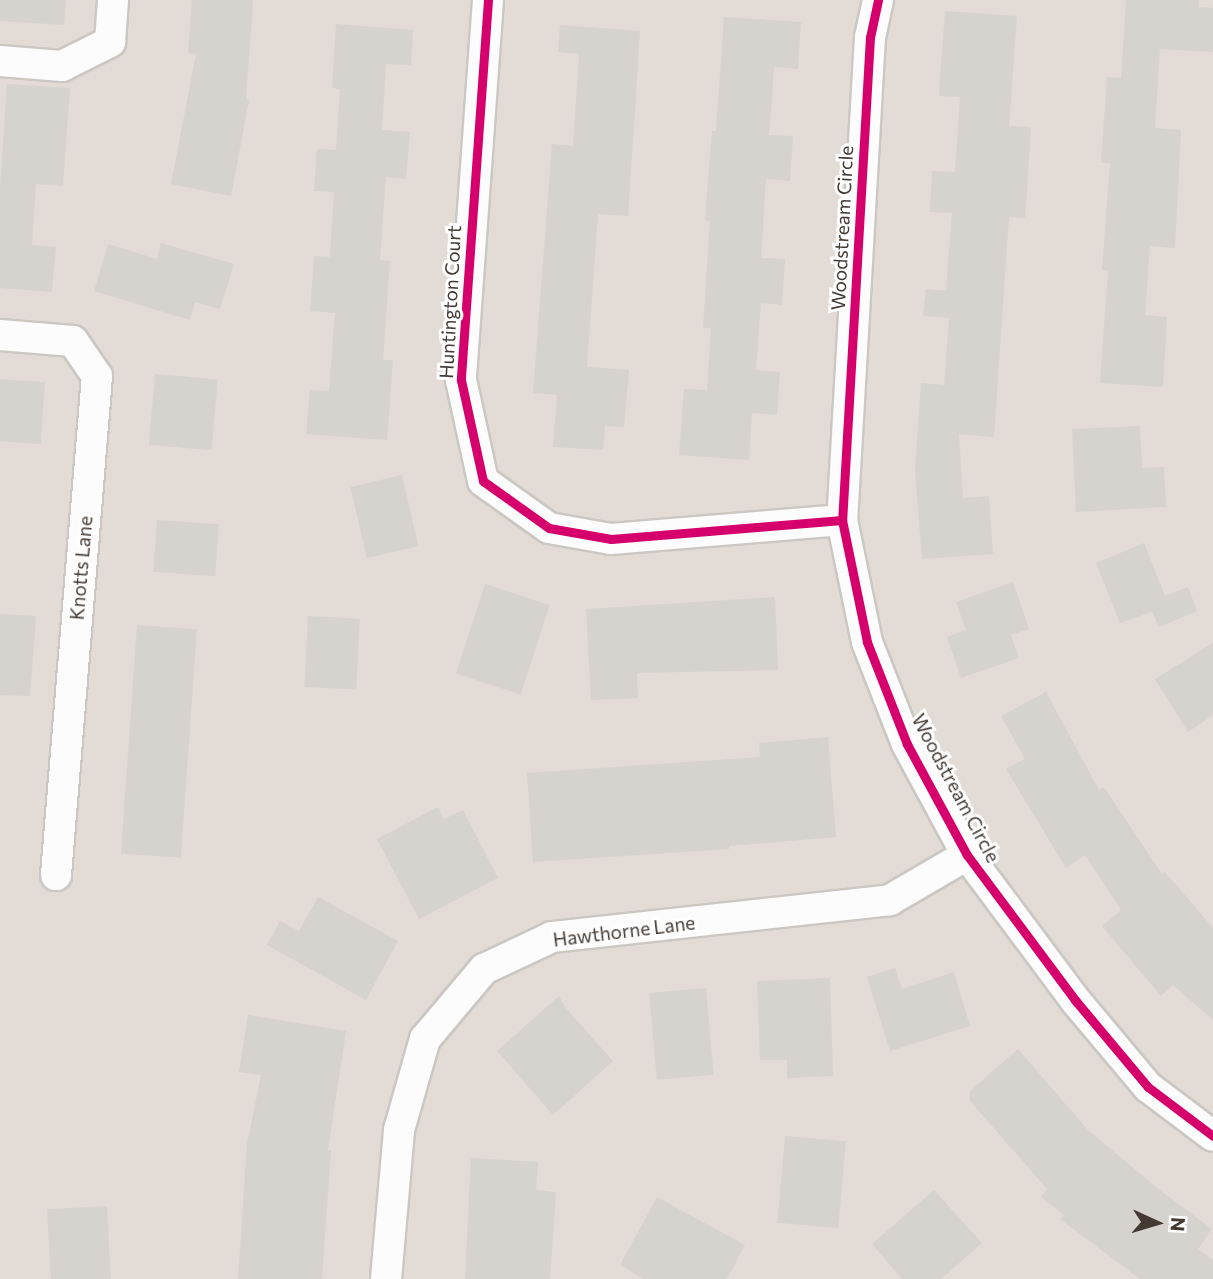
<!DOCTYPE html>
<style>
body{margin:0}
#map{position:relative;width:1213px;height:1279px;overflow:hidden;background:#eeebe8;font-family:Commissioner,sans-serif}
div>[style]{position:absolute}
.residential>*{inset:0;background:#e3dbd5;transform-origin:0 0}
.building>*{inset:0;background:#d6d2ce;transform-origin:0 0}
.roads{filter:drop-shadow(2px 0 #cbc7c3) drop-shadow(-2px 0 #cbc7c3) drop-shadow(0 2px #cbc7c3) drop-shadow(0 -2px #cbc7c3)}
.minor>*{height:30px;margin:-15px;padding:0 15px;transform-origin:15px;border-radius:15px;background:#fcfcfc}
.cycleway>*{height:9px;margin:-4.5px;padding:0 4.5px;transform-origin:4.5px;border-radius:4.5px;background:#d6006c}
span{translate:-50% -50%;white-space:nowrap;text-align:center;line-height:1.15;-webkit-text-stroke:6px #fff;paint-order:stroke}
.street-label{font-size:19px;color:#443a34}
.north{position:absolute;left:1122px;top:1188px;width:70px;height:70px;-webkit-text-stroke:5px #fff;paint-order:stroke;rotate:94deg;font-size:19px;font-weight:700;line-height:28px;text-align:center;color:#443a34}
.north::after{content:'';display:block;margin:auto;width:24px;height:32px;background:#443a34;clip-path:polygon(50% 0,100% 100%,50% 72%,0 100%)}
</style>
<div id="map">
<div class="residential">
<div style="left:0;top:0;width:1213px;height:1279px"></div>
</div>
<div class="building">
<div style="clip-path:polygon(0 0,66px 0,64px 25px,0 21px)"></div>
<div style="clip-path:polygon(192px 0,253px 0,246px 99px,249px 100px,231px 196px,171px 184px,196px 54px,188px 53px)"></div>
<div style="clip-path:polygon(1126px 0,1199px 0,1199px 7px,1213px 8px,1213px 52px,1160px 49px,1155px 128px,1181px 130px,1175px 248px,1150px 246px,1145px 315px,1167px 317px,1163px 387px,1100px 383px,1108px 270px,1102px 270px,1110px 163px,1101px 163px,1107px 77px,1121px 78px)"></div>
<div style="clip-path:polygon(945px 11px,1017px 16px,1009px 126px,1031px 127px,1025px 218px,1009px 217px,994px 437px,959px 434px,963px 498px,989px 496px,993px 554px,922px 559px,915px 471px,921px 383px,944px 385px,949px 318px,923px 316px,926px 289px,946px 291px,952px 213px,930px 212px,932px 171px,955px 172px,960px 97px,939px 96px)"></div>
<div style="clip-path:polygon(724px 17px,801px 22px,798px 69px,774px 67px,769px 135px,793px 136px,790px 181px,766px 179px,761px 258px,785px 259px,782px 305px,761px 303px,756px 370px,780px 372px,777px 415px,752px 413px,749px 460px,679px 455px,684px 389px,707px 390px,711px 328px,703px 328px,710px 221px,705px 220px,712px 131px,716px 131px)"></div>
<div style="clip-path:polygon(336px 24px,413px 30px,411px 65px,386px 64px,382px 130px,410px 132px,406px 179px,386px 177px,380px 260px,390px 261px,383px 360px,393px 360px,387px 440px,306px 434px,310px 390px,329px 391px,335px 313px,310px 311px,314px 256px,330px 257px,334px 192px,314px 191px,317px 149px,336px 150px,340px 89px,332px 88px)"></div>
<div style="clip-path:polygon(560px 25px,640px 31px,628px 216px,598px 214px,587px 367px,629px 370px,624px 427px,605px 426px,603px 450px,553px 447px,557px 395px,533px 393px,552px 144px,573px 146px,579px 54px,558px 52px)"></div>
<div style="clip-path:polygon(7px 84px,70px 88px,63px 186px,36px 184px,32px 245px,56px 247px,52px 292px,0 288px,0 187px)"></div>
<div style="clip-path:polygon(161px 243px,234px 264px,220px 309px,195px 302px,190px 320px,94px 291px,108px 244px,157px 259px)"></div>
<div style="left:155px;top:374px;width:63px;height:71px;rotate:5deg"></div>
<div style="left:0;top:379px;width:45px;height:62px;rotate:4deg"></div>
<div style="clip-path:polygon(1140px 426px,1142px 468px,1164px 467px,1166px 507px,1076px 512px,1072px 429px)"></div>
<div style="left:402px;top:475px;width:73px;height:53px;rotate:77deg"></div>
<div style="left:157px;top:520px;width:62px;height:52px;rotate:4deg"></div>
<div style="clip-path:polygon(1144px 543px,1165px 596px,1188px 587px,1197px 611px,1159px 627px,1152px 612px,1120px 623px,1096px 563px)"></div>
<div style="clip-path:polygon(1013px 582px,1029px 629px,1011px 635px,1019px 658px,961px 678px,947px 637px,966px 630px,956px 602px)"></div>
<div style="left:485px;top:584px;width:68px;height:94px;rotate:18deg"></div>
<div style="clip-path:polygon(775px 597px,778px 670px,637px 673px,638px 698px,591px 700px,586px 609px)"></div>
<div style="clip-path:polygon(0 614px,36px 616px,30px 696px,0 695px)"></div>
<div style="left:308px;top:616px;width:52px;height:71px;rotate:3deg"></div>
<div style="left:137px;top:625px;width:60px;height:229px;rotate:4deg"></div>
<div style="clip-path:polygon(1213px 643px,1213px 715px,1188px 732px,1155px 679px)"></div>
<div style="clip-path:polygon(1046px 692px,1099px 790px,1104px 787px,1162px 874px,1165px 872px,1213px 928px,1213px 1020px,1173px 985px,1161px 996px,1102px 926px,1121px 910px,1085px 855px,1066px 868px,1006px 769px,1025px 759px,1001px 716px)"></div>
<div style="clip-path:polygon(828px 737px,836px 837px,729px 846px,729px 849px,533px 862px,527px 773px,760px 757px,759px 743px)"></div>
<div style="clip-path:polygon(438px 807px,444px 819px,463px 810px,498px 878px,419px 919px,377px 839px)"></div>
<div style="clip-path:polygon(318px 897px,398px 941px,366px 1000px,267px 945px,280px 921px,299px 931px)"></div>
<div style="clip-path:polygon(895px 968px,902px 989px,954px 972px,970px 1026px,890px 1051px,867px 977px)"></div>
<div style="clip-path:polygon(830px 978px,833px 1076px,787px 1078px,787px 1060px,760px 1060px,757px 981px)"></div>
<div style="left:706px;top:988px;width:87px;height:57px;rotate:85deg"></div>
<div style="clip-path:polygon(559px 996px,565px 1007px,613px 1061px,553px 1115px,497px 1051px)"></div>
<div style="clip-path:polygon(248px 1015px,346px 1031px,328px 1150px,331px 1150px,322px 1279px,238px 1279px,247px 1144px,261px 1075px,239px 1072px)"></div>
<div style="clip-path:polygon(1018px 1049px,1087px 1129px,1157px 1188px,1212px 1229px,1198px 1249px,1213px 1260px,1213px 1279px,1140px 1279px,1060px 1219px,1064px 1215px,1041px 1197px,1047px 1189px,970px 1101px,970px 1091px)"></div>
<div style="left:785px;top:1136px;width:61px;height:87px;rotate:5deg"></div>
<div style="clip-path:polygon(471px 1158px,538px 1162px,536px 1190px,556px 1192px,550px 1279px,465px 1279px)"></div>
<div style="clip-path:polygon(934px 1190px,982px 1243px,941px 1279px,902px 1279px,872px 1244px)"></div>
<div style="clip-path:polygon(657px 1197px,745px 1245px,727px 1279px,644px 1279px,620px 1265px)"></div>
<div style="left:107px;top:1206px;width:73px;height:60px;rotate:87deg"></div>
</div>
<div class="roads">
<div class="minor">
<div style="left:488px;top:0;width:381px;rotate:94.1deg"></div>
<div style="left:461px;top:380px;width:103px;rotate:77.7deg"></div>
<div style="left:483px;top:481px;width:81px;rotate:35.5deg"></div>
<div style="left:549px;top:528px;width:63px;rotate:10.1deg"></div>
<div style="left:611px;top:539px;width:232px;rotate:-4.7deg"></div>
<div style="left:878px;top:0;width:38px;rotate:102deg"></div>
<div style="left:870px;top:37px;width:484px;rotate:93.3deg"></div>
<div style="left:842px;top:520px;width:125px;rotate:78.4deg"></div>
<div style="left:867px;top:642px;width:110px;rotate:68.6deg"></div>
<div style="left:907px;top:744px;width:126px;rotate:61.6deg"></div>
<div style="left:967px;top:855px;width:181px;rotate:53.3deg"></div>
<div style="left:1075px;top:1000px;width:114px;rotate:50deg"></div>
<div style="left:1148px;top:1087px;width:81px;rotate:37deg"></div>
<div style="left:0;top:61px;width:62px;rotate:4.6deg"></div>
<div style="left:62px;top:66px;width:54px;rotate:-26.6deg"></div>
<div style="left:110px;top:42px;width:42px;rotate:-85.9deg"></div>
<div style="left:0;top:335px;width:73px;rotate:4.7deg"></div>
<div style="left:73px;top:341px;width:42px;rotate:55.6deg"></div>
<div style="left:97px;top:376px;width:501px;rotate:94.7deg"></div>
<div style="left:386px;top:1279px;width:150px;rotate:-85deg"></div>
<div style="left:399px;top:1130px;width:95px;rotate:-74.1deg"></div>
<div style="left:425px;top:1039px;width:92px;rotate:-49.9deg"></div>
<div style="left:484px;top:969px;width:75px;rotate:-25.2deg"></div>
<div style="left:552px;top:937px;width:340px;rotate:-6.2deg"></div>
<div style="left:890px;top:900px;width:89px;rotate:-30.3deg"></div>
</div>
</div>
<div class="cycleway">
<div style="left:488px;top:0;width:381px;rotate:94.1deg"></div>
<div style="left:461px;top:380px;width:103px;rotate:77.7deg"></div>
<div style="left:483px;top:481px;width:81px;rotate:35.5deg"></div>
<div style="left:549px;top:528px;width:63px;rotate:10.1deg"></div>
<div style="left:611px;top:539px;width:232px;rotate:-4.7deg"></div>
<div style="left:878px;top:0;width:38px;rotate:102deg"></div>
<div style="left:870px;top:37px;width:484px;rotate:93.3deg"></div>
<div style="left:842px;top:520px;width:125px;rotate:78.4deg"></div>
<div style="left:867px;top:642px;width:110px;rotate:68.6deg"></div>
<div style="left:907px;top:744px;width:126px;rotate:61.6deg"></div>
<div style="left:967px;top:855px;width:181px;rotate:53.3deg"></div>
<div style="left:1075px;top:1000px;width:114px;rotate:50deg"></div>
<div style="left:1148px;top:1087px;width:81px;rotate:37deg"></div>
</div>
<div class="street-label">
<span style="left:842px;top:228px;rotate:-87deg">Woodstream Circle</span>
<span style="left:450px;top:302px;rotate:-87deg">Huntington Court</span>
<span style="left:81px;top:568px;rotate:-85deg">Knotts Lane</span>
<span style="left:956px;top:788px;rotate:62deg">Woodstream Circle</span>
<span style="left:624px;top:931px;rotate:-7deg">Hawthorne Lane</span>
</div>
<div class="north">N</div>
</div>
